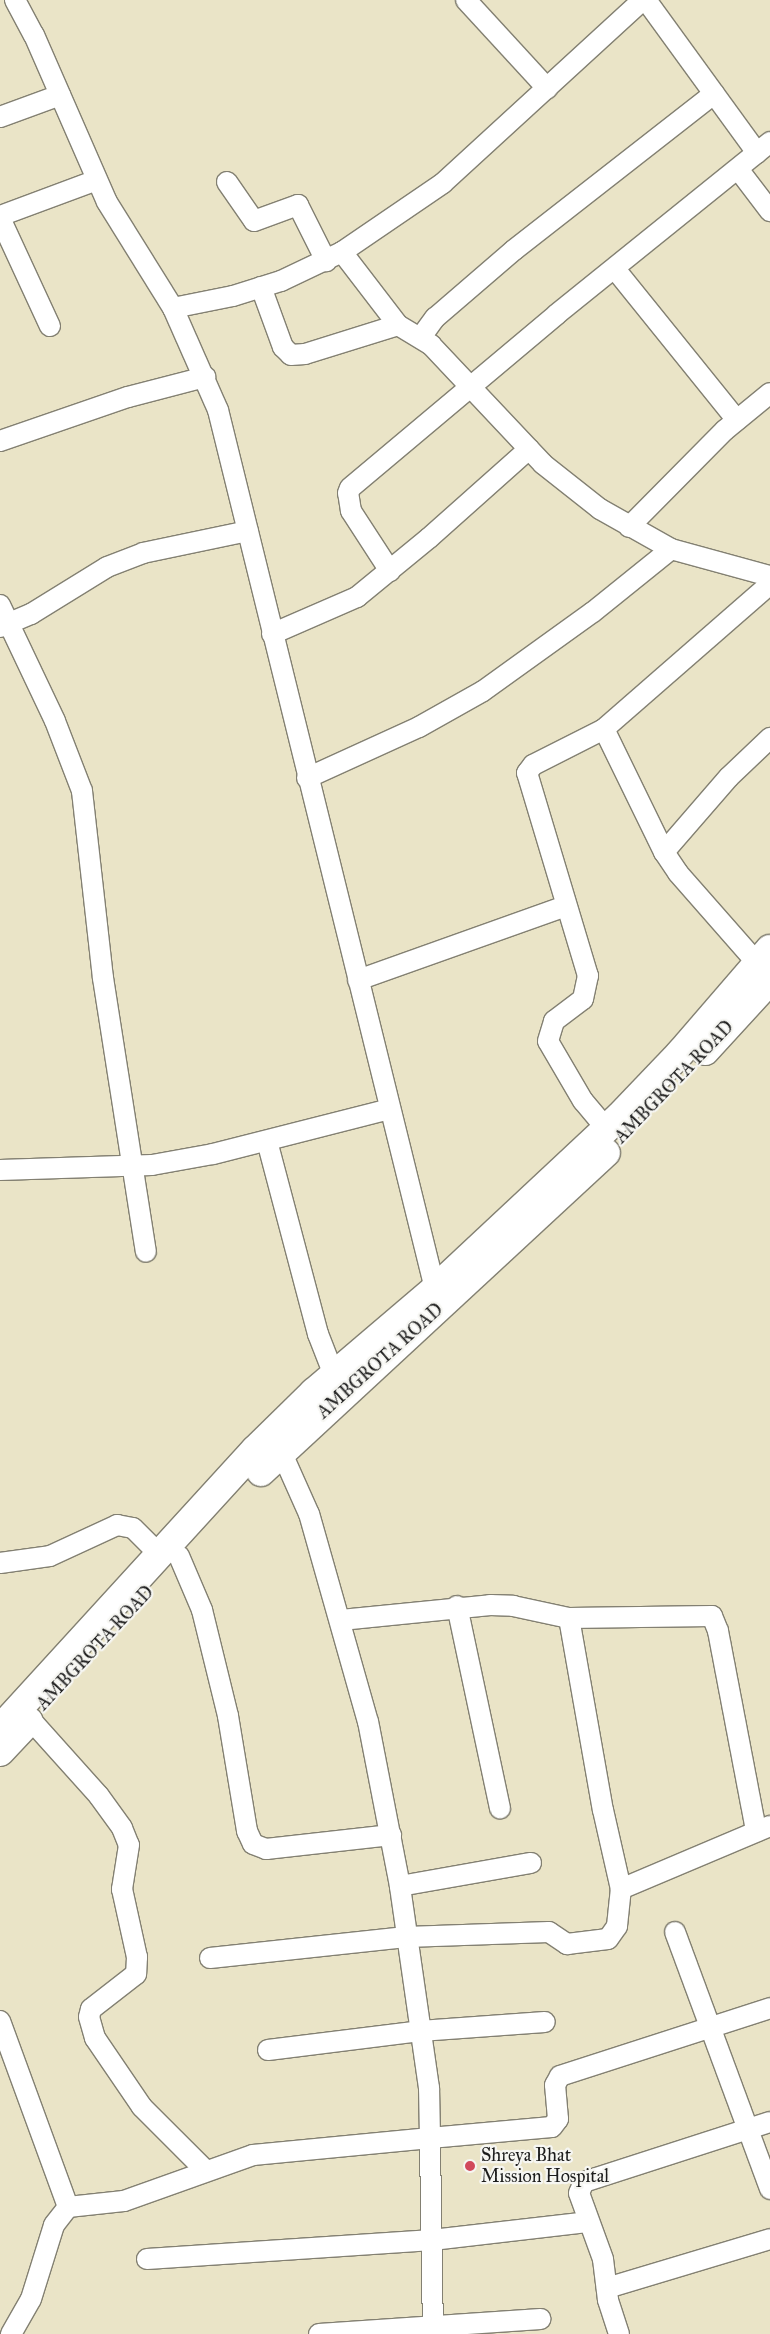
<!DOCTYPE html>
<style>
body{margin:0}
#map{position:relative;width:770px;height:2334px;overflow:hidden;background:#eae4c7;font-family:"IM FELL Great Primer",serif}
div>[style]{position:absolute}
.roads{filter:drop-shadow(1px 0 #838072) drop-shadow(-1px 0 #838072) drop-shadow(0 1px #838072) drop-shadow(0 -1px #838072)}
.minor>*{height:20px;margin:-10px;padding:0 10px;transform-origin:10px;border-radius:10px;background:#fff}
.primary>*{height:28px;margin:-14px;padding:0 14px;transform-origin:14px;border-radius:14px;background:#fff}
.dots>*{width:14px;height:14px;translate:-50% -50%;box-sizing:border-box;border:2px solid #f6f6f2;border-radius:50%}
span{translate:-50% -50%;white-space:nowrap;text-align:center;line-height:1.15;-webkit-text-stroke:4.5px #f6f6f2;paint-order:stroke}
.street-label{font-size:18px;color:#1c1c1c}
.poi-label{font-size:18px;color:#1c1c1c}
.left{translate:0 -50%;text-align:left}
</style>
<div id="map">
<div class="roads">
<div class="minor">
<div style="left:15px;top:0;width:40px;rotate:62deg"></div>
<div style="left:34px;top:35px;width:182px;rotate:66.4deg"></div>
<div style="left:107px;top:202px;width:125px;rotate:58.1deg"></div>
<div style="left:173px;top:308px;width:111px;rotate:66.2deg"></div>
<div style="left:218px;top:410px;width:905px;rotate:76.13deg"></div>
<div style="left:466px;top:0;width:120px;rotate:47.4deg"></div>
<div style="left:646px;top:0;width:189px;rotate:54deg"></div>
<div style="left:0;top:117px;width:64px;rotate:-20.1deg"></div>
<div style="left:738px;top:169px;width:53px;rotate:52.7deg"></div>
<div style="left:227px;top:182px;width:47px;rotate:55.3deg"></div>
<div style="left:254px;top:221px;width:47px;rotate:-20deg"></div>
<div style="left:298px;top:205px;width:63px;rotate:63.4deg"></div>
<div style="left:0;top:216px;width:103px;rotate:-20.4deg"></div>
<div style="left:0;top:218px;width:119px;rotate:65.2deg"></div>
<div style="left:342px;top:252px;width:92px;rotate:52.5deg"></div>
<div style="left:398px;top:325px;width:39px;rotate:31deg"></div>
<div style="left:431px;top:345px;width:163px;rotate:46.7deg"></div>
<div style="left:543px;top:464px;width:73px;rotate:38.3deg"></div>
<div style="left:600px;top:509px;width:81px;rotate:29.4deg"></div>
<div style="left:671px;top:549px;width:103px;rotate:15.3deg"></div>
<div style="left:615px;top:269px;width:194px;rotate:51.1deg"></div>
<div style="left:261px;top:287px;width:64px;rotate:69.9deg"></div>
<div style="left:283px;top:347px;width:11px;rotate:45deg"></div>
<div style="left:291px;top:355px;width:14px;rotate:-4deg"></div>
<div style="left:305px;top:354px;width:97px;rotate:-17.3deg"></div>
<div style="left:173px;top:308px;width:61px;rotate:-11.3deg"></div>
<div style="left:233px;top:296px;width:50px;rotate:-17.4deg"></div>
<div style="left:281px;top:281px;width:68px;rotate:-25.4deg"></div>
<div style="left:342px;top:252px;width:122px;rotate:-34.3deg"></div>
<div style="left:443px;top:183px;width:271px;rotate:-42.5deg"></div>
<div style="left:421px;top:337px;width:24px;rotate:-54deg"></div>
<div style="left:435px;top:318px;width:104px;rotate:-40.7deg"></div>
<div style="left:514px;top:250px;width:254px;rotate:-38deg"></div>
<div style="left:0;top:441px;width:135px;rotate:-19deg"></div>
<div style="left:128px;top:397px;width:80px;rotate:-14.6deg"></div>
<div style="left:629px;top:527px;width:136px;rotate:-45.3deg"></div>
<div style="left:725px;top:430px;width:58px;rotate:-39.4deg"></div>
<div style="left:390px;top:571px;width:72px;rotate:-123deg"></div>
<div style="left:351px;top:511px;width:18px;rotate:-99deg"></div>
<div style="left:348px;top:493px;width:5px;rotate:-68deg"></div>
<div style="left:350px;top:488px;width:270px;rotate:-40deg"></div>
<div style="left:557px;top:314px;width:274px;rotate:-38.9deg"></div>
<div style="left:0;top:605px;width:128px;rotate:64.6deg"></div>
<div style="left:55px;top:721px;width:75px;rotate:68.9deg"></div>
<div style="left:82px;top:791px;width:188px;rotate:83.6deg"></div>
<div style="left:103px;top:978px;width:277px;rotate:81.1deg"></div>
<div style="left:0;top:627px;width:34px;rotate:-23deg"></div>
<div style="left:31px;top:614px;width:89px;rotate:-31.7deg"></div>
<div style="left:107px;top:567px;width:39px;rotate:-21deg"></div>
<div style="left:143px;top:553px;width:107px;rotate:-11.8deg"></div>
<div style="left:272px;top:634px;width:93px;rotate:-23.5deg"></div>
<div style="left:357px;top:597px;width:93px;rotate:-39.3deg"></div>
<div style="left:429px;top:538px;width:134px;rotate:-41.7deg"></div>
<div style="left:604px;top:729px;width:137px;rotate:64deg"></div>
<div style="left:664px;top:852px;width:25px;rotate:56deg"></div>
<div style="left:678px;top:873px;width:111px;rotate:48.7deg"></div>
<div style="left:307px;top:778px;width:123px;rotate:-24.5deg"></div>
<div style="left:419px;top:727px;width:73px;rotate:-29.4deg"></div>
<div style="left:483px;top:691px;width:135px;rotate:-35.7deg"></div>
<div style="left:593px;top:612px;width:100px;rotate:-38.9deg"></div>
<div style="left:664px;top:852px;width:99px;rotate:-49.1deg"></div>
<div style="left:729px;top:777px;width:57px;rotate:-43.6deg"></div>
<div style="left:358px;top:980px;width:221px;rotate:-19.6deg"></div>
<div style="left:600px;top:1121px;width:26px;rotate:-130deg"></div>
<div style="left:583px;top:1101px;width:69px;rotate:-120.3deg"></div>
<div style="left:548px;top:1041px;width:21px;rotate:-73deg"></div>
<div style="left:554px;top:1021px;width:36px;rotate:-37deg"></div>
<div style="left:583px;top:999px;width:24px;rotate:-78deg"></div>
<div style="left:588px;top:976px;width:212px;rotate:-106.7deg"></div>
<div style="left:527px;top:773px;width:10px;rotate:-53deg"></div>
<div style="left:533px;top:765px;width:80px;rotate:-26.9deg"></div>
<div style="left:604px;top:729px;width:220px;rotate:-41.1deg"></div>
<div style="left:267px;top:1141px;width:200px;rotate:75.2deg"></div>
<div style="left:318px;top:1334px;width:44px;rotate:68.7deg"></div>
<div style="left:0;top:1170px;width:152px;rotate:-1.9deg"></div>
<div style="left:152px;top:1165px;width:62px;rotate:-10.2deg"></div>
<div style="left:213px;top:1154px;width:182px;rotate:-14.3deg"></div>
<div style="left:179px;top:1556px;width:59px;rotate:66.9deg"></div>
<div style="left:202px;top:1610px;width:109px;rotate:76.2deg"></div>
<div style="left:228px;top:1716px;width:117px;rotate:80.6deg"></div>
<div style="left:247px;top:1831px;width:14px;rotate:65deg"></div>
<div style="left:253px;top:1844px;width:14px;rotate:21deg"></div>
<div style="left:266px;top:1849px;width:126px;rotate:-6.4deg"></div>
<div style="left:0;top:1563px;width:50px;rotate:-8deg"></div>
<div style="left:50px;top:1556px;width:74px;rotate:-24.8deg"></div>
<div style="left:117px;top:1525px;width:16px;rotate:11deg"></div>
<div style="left:133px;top:1528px;width:37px;rotate:45deg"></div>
<div style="left:457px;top:1606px;width:207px;rotate:78deg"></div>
<div style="left:569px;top:1618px;width:195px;rotate:80deg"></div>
<div style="left:603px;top:1810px;width:81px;rotate:77.2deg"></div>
<div style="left:621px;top:1889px;width:162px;rotate:-22.9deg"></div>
<div style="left:341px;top:1620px;width:150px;rotate:-5.7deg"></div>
<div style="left:490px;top:1605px;width:23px;rotate:2deg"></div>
<div style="left:513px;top:1606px;width:57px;rotate:12.1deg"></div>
<div style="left:569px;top:1618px;width:143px;rotate:-0.8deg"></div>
<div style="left:712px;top:1616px;width:16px;rotate:68deg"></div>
<div style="left:718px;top:1631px;width:204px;rotate:79.2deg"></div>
<div style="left:30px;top:1719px;width:103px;rotate:48.1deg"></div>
<div style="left:99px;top:1796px;width:39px;rotate:54deg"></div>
<div style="left:122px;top:1828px;width:18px;rotate:68deg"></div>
<div style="left:129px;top:1845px;width:45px;rotate:99deg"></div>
<div style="left:122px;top:1889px;width:70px;rotate:77.6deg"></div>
<div style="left:137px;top:1957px;width:17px;rotate:93deg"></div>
<div style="left:136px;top:1974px;width:57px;rotate:142.1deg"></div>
<div style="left:91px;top:2009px;width:8px;rotate:104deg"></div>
<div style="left:89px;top:2017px;width:22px;rotate:74deg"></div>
<div style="left:95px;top:2038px;width:83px;rotate:55.7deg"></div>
<div style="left:142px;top:2107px;width:89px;rotate:45deg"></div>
<div style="left:400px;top:1886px;width:133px;rotate:-10deg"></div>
<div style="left:675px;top:1932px;width:274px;rotate:69.7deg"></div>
<div style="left:210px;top:1958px;width:197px;rotate:-6.1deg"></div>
<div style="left:406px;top:1937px;width:143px;rotate:-2deg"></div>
<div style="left:549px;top:1932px;width:22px;rotate:34deg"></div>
<div style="left:567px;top:1944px;width:41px;rotate:-7deg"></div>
<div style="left:608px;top:1939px;width:16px;rotate:-55deg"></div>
<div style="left:617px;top:1926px;width:37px;rotate:-84deg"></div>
<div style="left:0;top:2021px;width:198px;rotate:69.9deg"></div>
<div style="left:68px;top:2207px;width:56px;rotate:-6.1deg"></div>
<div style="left:124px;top:2201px;width:137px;rotate:-19.6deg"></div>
<div style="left:253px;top:2155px;width:178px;rotate:-5.5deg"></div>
<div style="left:430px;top:2138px;width:50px;rotate:-91.1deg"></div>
<div style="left:429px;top:2088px;width:204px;rotate:-98.2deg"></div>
<div style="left:400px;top:1886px;width:167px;rotate:-101deg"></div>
<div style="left:368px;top:1722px;width:216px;rotate:-105.8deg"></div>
<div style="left:309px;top:1514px;width:69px;rotate:-114deg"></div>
<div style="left:268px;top:2050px;width:153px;rotate:-7.1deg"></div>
<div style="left:420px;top:2031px;width:125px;rotate:-4.1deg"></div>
<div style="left:147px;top:2259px;width:286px;rotate:-3.8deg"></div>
<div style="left:432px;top:2240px;width:156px;rotate:-6.6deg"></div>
<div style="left:607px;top:2288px;width:170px;rotate:-16.7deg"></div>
<div style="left:11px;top:2334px;width:40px;rotate:-60.3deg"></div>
<div style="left:31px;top:2299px;width:77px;rotate:-72.7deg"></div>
<div style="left:54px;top:2225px;width:23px;rotate:-52deg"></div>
<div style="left:319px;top:2334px;width:222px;rotate:-3.9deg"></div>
<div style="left:433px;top:2334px;width:196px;rotate:-90.9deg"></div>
<div style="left:430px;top:2138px;width:122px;rotate:-5.2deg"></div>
<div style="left:552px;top:2127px;width:10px;rotate:-53deg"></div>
<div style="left:558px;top:2119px;width:34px;rotate:-95deg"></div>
<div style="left:555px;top:2085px;width:10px;rotate:-61deg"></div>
<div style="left:560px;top:2076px;width:221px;rotate:-17.9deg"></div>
<div style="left:619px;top:2334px;width:36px;rotate:-108deg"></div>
<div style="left:608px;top:2300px;width:41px;rotate:-97deg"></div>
<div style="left:603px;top:2259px;width:70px;rotate:-110deg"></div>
<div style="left:579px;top:2193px;width:12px;rotate:-66deg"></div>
<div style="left:584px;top:2182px;width:195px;rotate:-17.9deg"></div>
</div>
<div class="primary">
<div style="left:705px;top:1051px;width:96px;rotate:-47.5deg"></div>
<div style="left:261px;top:1472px;width:470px;rotate:-42.8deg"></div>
<div style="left:0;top:1729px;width:379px;rotate:-47.6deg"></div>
<div style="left:256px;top:1449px;width:81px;rotate:-44.5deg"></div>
<div style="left:314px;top:1392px;width:159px;rotate:-40.4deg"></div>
<div style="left:435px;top:1289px;width:250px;rotate:-43.1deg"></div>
<div style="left:618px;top:1118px;width:91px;rotate:-46.3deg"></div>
<div style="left:681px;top:1052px;width:136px;rotate:-49.2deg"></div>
<div style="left:0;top:1752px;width:42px;rotate:-46.9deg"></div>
</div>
</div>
<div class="dots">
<div style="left:470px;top:2166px;background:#d1495b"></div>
</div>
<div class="street-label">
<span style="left:674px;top:1082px;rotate:-46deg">AMBGROTA ROAD</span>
<span style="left:380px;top:1361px;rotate:-42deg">AMBGROTA ROAD</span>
<span style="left:95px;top:1648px;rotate:-47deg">AMBGROTA ROAD</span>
</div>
<div class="poi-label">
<span class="left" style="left:481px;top:2166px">Shreya Bhat<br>Mission Hospital</span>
</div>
</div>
